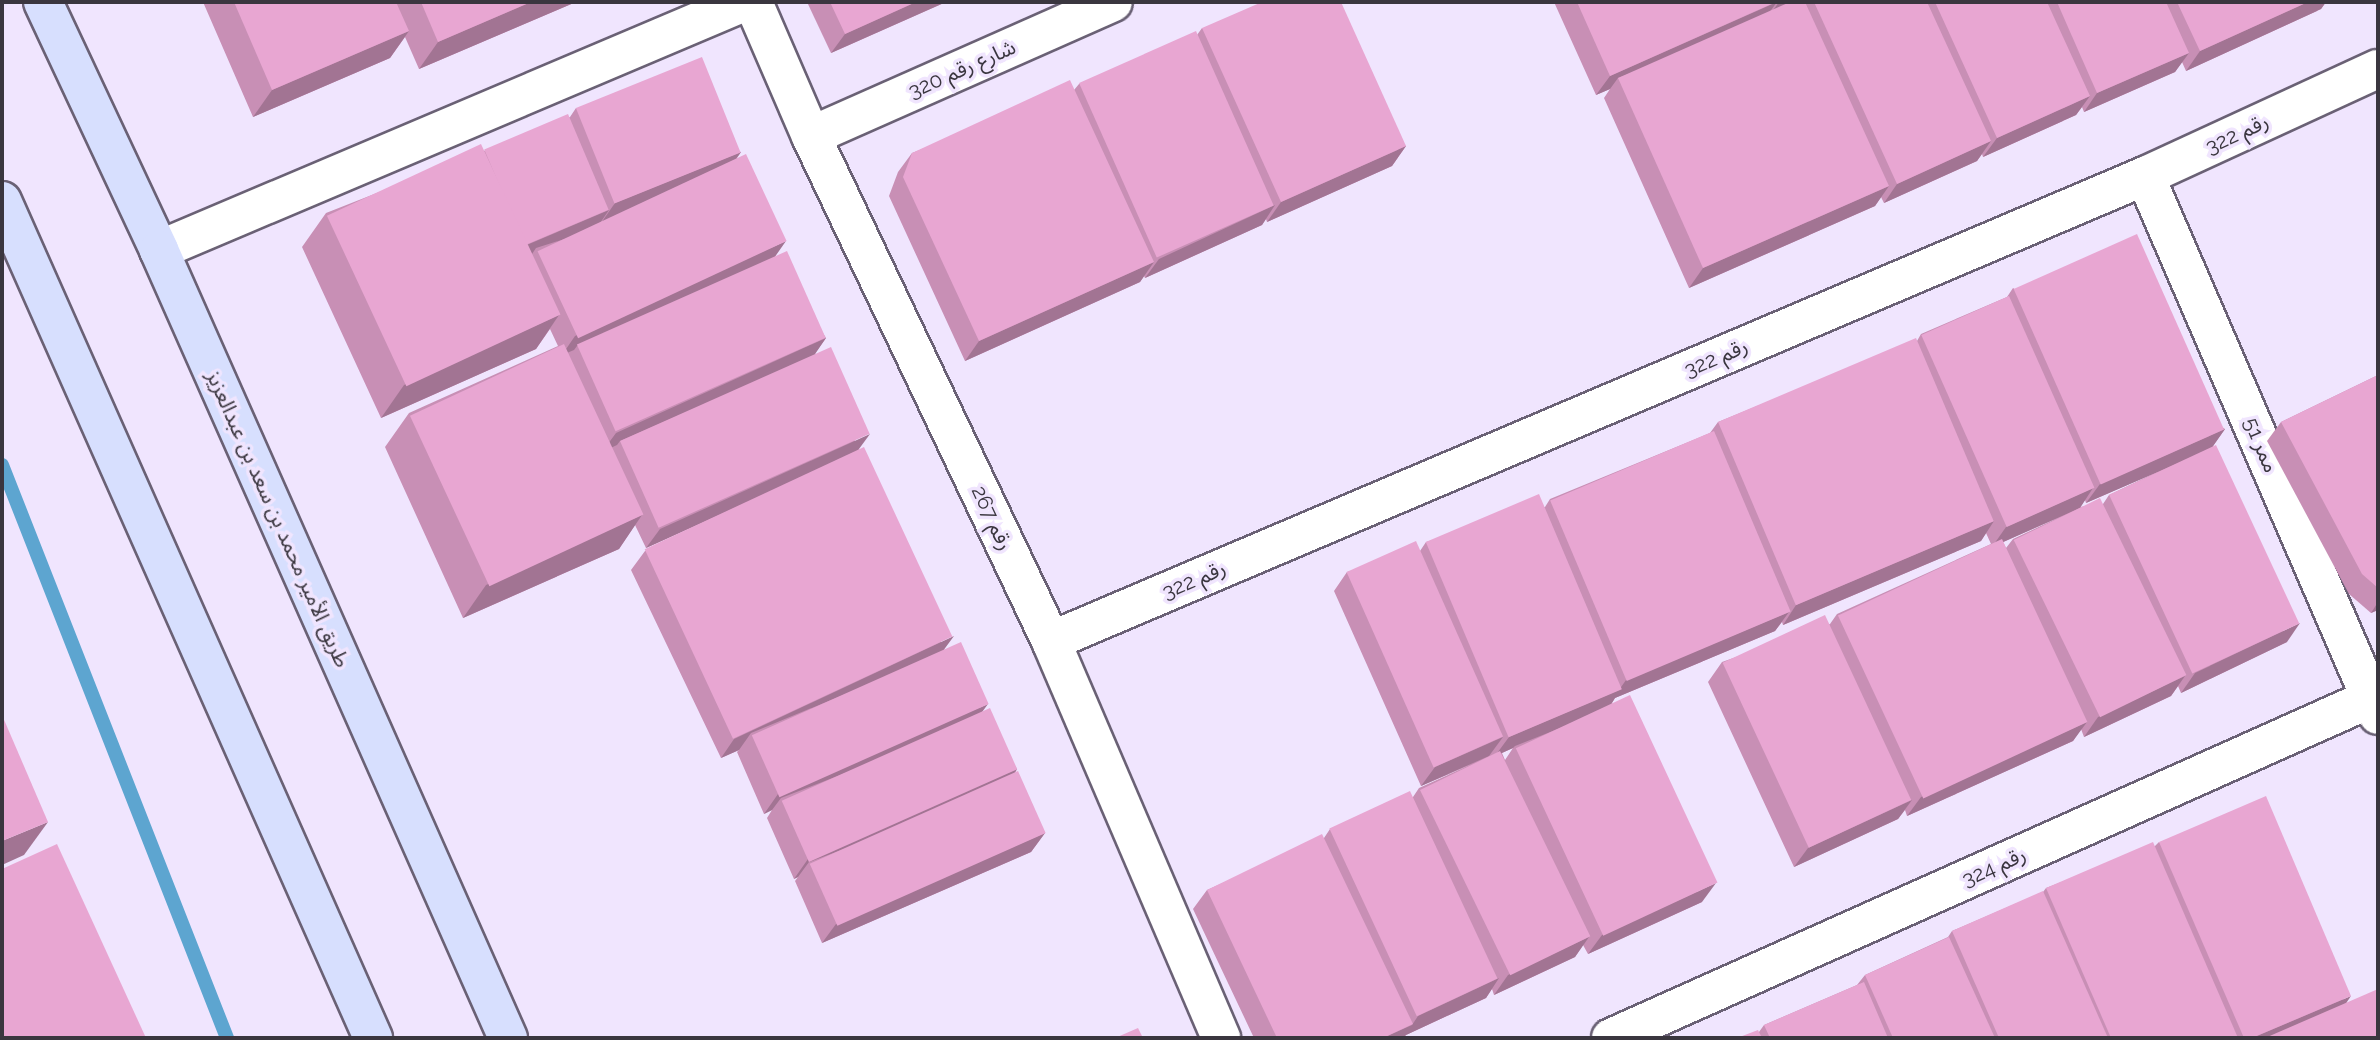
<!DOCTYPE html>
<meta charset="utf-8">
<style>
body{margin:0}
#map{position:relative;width:2380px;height:1040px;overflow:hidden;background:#f0e5fe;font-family:Raleway,"Noto Sans Arabic",sans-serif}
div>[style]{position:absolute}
.stream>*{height:14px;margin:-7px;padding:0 7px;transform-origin:7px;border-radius:7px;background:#5da5d0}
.roads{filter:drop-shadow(2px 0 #6a6175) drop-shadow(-2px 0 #6a6175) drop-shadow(0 2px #6a6175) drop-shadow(0 -2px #6a6175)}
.street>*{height:38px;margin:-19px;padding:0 19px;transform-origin:19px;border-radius:19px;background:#fff}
.secondary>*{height:38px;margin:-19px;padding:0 19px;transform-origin:19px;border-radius:19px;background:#d7dffe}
.wall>*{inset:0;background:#c88fb5}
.shaded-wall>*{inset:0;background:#a27493}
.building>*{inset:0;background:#e8a6d2;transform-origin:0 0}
span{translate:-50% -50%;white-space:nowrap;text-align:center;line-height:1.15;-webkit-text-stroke:7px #f0e5fe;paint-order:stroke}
.street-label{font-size:21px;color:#3a363f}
.frame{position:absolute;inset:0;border:4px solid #3a363f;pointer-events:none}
</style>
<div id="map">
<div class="stream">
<div style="left:2px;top:465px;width:616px;rotate:68.56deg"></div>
</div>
<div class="roads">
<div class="street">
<div style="left:753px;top:2px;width:146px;rotate:66.6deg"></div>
<div style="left:811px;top:136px;width:559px;rotate:64.58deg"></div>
<div style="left:1051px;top:641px;width:432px;rotate:66.8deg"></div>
<div style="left:811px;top:136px;width:330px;rotate:-23.9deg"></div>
<div style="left:2145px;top:176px;width:587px;rotate:66.62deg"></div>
<div style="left:159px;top:250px;width:635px;rotate:-22.97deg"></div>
<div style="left:1051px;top:641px;width:1189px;rotate:-23.03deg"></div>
<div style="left:2145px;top:176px;width:256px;rotate:-24.7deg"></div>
<div style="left:1611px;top:1038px;width:840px;rotate:-24.09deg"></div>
</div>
<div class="secondary">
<div style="left:43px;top:2px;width:274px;rotate:64.9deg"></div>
<div style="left:159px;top:250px;width:862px;rotate:66.11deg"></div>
<div style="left:2px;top:201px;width:916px;rotate:66.09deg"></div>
</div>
</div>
<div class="wall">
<div style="clip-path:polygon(203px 2px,576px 2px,419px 69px,405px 37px,390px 58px,253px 117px)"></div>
<div style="clip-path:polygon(807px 2px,946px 2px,831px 53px)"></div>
<div style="clip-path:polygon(1554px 2px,1805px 2px,1806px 3px,1807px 2px,2326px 2px,2321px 9px,2186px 71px,2182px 62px,2175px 72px,2084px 112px,2082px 107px,2076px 115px,1983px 157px,1982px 154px,1977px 161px,1884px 203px,1881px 197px,1875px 206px,1689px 288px,1604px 98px,1610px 89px,1596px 95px)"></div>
<div style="clip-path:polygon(1202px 28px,1406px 146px,1392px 166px,1267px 222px,1266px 219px,1262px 225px,1145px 278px,1144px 276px,1140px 282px,965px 361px,889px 196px,898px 172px,912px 153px,1074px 90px,1079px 84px,1197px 35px)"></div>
<div style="clip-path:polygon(576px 108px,741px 152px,737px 158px,775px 257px,826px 338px,815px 353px,859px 450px,944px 649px,1017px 769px,1015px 773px,1045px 833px,1031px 852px,822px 943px,795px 881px,798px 877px,794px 879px,767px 818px,772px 810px,764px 814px,737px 752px,739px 750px,721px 758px,631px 570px,645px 551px,731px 510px,646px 548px,635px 525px,619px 549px,463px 618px,385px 447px,409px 413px,558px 346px,550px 329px,536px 349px,381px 418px,302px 247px,326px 213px,570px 117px)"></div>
<div style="clip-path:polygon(evenodd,2013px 288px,2225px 429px,2213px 446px,2287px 642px,2181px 693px,2178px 686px,2171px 696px,2084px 737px,2081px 729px,2073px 741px,1907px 816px,1905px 810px,1898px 819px,1794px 867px,1708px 682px,1722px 662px,1830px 624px,1837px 614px,1991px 544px,1986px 533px,1981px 541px,1783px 625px,1782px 622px,1775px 631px,1615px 698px,1612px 703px,1702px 902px,1588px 954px,1583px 945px,1575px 957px,1494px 995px,1492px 989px,1486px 998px,1406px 1035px,1403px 1038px,1254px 1038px,1193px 909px,1207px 890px,1324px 838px,1330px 829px,1413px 797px,1419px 788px,1472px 764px,1421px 786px,1334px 591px,1347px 572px,1420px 551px,1426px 542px,1545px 507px,1550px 499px,1710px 433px,1718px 422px,1917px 341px,1921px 334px,2007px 297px,2013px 288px,2159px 471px,2109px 495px,2103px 504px,2080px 507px,2085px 500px,2086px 503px,2159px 471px,2013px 288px,2062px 516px,2013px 539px,2006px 548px,2003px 542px,2062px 516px,2013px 288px,1513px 748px,1505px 760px,1502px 753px,1513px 748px)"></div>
<div style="clip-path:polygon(2378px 375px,2378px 610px,2371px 613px,2349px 594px,2267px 441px,2281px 422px)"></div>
<div style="clip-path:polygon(2159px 842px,2347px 1003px,2378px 1038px,1737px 1038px,1759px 1032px,1764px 1025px,1857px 985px,1865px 975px,1948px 937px,1952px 931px,2043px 892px,2046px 888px,2155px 846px)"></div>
</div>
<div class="shaded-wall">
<div style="clip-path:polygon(531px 2px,576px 2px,419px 69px,438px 42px)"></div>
<div style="clip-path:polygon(916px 2px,946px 2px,831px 53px,845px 34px)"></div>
<div style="clip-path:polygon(1777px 2px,1763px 21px,1618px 78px,1610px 89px,1596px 95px,1610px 76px)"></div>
<div style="clip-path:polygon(1779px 2px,1802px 2px,1769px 16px)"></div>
<div style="clip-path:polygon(2308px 2px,2326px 2px,2321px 9px,2186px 71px,2200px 51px)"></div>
<div style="clip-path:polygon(409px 31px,390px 58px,253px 117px,272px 90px)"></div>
<div style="clip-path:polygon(2189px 53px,2175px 72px,2084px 112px,2097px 93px)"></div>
<div style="clip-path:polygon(2090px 96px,2076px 115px,1983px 157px,1997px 138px)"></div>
<div style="clip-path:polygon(1991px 141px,1977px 161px,1884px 203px,1897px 184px)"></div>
<div style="clip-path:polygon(1406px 146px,1392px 166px,1267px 222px,1281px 202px)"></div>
<div style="clip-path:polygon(741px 152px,727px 171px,601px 223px,615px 203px)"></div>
<div style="clip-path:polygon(1889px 186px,1875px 206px,1689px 288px,1703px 268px)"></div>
<div style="clip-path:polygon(1275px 205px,1262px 225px,1145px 278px,1159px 259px)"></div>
<div style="clip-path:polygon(609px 210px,596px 229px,536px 248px,530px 257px,522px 247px)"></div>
<div style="clip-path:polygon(786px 241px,772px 261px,577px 346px,574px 350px,562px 355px,575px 336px)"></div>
<div style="clip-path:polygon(1154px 262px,1140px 282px,965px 361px,979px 341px)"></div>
<div style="clip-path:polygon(559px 315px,536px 349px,381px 418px,404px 385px)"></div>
<div style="clip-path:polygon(826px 338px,813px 357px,620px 441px,617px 445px,602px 452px,616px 433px)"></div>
<div style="clip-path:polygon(2225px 429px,2211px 449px,2086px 503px,2100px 484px)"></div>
<div style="clip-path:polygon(870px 434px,856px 453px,646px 548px,660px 529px)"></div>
<div style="clip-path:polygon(2093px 488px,2080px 508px,1992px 547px,2006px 527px)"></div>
<div style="clip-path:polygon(642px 515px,619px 549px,463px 618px,486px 585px)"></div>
<div style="clip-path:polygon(1994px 521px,1981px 541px,1783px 625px,1796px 605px)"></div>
<div style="clip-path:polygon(2378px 602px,2378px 610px,2371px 613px)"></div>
<div style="clip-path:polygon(1789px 612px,1775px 631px,1615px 698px,1608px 709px,1515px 746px,1513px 748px,1495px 756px,1509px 737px,1619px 690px,1626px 680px)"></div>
<div style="clip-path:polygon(2300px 623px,2287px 642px,2181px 693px,2195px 673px)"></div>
<div style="clip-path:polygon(954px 636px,940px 655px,751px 733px,739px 750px,721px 758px,734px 739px)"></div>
<div style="clip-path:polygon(2185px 676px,2171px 696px,2084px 737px,2098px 717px)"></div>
<div style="clip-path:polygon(988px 704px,974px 723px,781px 798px,772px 810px,764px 814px,778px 794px)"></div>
<div style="clip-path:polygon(2087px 722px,2073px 741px,1907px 816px,1921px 797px)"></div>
<div style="clip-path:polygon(1503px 737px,1489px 756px,1421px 786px,1435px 767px)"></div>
<div style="clip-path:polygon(1017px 769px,1004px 789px,809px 862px,798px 877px,794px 879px,808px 859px)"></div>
<div style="clip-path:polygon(1912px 800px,1898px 819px,1794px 867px,1808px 848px)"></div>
<div style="clip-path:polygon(48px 822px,24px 855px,2px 865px,2px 841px)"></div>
<div style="clip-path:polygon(1045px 833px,1031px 852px,822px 943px,836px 924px)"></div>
<div style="clip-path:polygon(1716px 883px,1702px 902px,1588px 954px,1602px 935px)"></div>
<div style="clip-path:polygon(1589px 937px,1575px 957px,1494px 995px,1508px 975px)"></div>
<div style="clip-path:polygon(1499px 978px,1486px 998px,1406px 1035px,1403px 1038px,1383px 1038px,1412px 1025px,1418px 1016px)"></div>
<div style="clip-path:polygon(2351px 996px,2338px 1015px,2284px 1038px,2252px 1038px)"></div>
</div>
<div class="building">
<div style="clip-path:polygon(234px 2px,396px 2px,409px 31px,272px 90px)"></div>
<div style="clip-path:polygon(421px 2px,531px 2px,438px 42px)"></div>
<div style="clip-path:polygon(830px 2px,916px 2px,845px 34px)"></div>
<div style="clip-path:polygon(1262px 2px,1341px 2px,1406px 146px,1281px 202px,1202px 28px)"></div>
<div style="clip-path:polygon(1577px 2px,1776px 2px,1610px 76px)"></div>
<div style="clip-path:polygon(1790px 2px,1805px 2px,1889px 186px,1703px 268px,1618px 78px)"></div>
<div style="clip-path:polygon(1814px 2px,1927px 2px,1991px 141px,1897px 184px)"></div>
<div style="clip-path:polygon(1935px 2px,2047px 2px,2090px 96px,1997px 138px)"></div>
<div style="clip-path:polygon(2057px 2px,2166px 2px,2189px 53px,2097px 93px)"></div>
<div style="clip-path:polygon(2177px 2px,2308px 2px,2200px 51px)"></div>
<div style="left:1196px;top:31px;width:191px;height:128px;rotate:66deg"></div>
<div style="left:702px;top:57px;width:103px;height:136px;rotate:68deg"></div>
<div style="clip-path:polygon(1070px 80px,1154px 262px,979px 341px,903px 177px,912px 153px)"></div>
<div style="left:568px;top:114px;width:104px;height:91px;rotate:67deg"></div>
<div style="left:481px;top:144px;width:188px;height:170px;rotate:65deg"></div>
<div style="left:746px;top:154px;width:96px;height:230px;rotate:65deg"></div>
<div style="left:2137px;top:234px;width:214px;height:135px;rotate:66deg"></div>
<div style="left:787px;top:251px;width:95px;height:230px;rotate:66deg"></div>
<div style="left:2009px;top:296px;width:210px;height:96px;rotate:66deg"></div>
<div style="left:1916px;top:338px;width:199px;height:215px;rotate:67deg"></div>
<div style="left:564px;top:344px;width:188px;height:170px;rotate:65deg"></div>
<div style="left:831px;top:347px;width:95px;height:231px;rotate:66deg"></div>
<div style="clip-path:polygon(2378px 375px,2378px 588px,2362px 574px,2281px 422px)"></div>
<div style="left:1714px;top:431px;width:196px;height:178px;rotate:67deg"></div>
<div style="left:2216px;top:445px;width:197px;height:118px;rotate:65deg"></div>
<div style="left:864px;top:447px;width:209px;height:242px;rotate:65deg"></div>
<div style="left:1539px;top:494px;width:212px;height:123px;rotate:67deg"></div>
<div style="left:2100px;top:498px;width:197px;height:96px;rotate:64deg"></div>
<div style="left:2002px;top:539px;width:202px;height:181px;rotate:65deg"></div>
<div style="left:1416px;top:541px;width:214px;height:76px;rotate:66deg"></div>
<div style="left:1825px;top:615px;width:204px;height:113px;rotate:65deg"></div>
<div style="left:961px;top:642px;width:68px;height:229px;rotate:66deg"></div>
<div style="left:1630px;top:695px;width:207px;height:126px;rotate:65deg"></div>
<div style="left:990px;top:708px;width:67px;height:228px;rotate:66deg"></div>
<div style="clip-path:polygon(2px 715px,48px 822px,2px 841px)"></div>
<div style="left:1500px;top:751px;width:206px;height:89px;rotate:64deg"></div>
<div style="left:1018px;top:771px;width:68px;height:228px;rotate:66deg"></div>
<div style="left:1410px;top:791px;width:207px;height:89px;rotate:65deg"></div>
<div style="clip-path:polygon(2266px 796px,2351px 996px,2252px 1038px,2244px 1038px,2159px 842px)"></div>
<div style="clip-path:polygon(1322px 834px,1413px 1024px,1383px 1038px,1277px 1038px,1207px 890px)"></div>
<div style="clip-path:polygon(2153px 842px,2238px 1038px,2111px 1038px,2046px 888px)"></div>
<div style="clip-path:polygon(57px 844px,146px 1038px,2px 1038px,2px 869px)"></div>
<div style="clip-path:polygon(2043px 891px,2108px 1038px,1999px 1038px,1952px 931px)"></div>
<div style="clip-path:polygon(1949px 937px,1995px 1038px,1893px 1038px,1865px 975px)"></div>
<div style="clip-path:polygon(1864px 982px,1888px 1038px,1770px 1038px,1764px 1025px)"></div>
<div style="clip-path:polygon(2378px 989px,2378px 1038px,2265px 1038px)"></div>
<div style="clip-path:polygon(1138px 1028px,1143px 1038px,1115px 1038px)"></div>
<div style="clip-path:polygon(1758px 1030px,1762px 1038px,1737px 1038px)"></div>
</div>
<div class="street-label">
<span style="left:962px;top:69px;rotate:-24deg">شارع رقم 320</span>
<span style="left:2237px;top:134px;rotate:-25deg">رقم 322</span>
<span style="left:1716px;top:358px;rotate:-23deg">رقم 322</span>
<span style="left:2261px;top:445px;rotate:67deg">ممر 51</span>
<span style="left:992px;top:518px;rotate:65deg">رقم 267</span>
<span style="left:278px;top:519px;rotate:66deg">طريق الأمير محمد بن سعد بن عبدالعزيز</span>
<span style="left:1194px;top:580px;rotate:-23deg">رقم 322</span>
<span style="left:1994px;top:867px;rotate:-24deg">رقم 324</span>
</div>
<div class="frame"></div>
</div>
